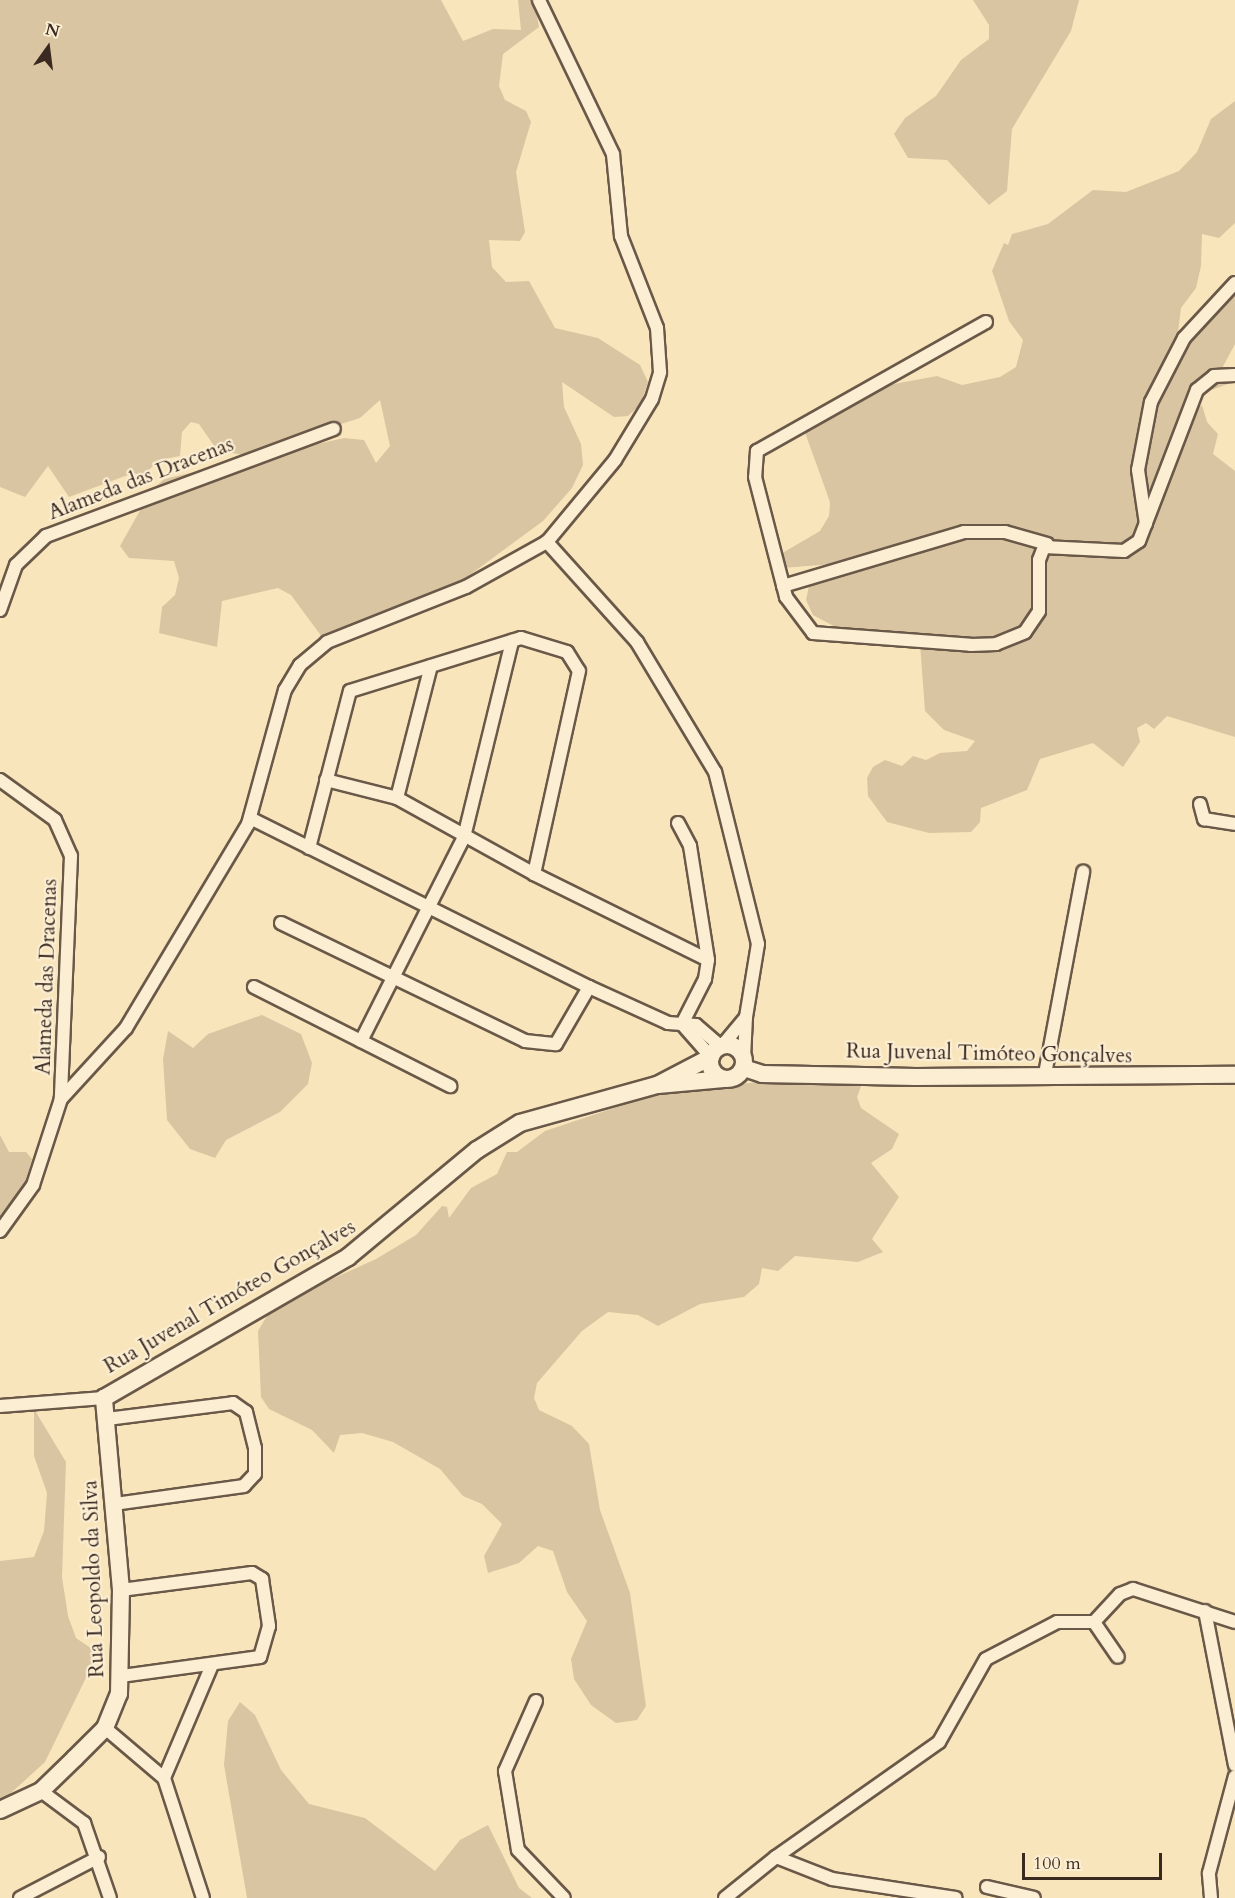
<!DOCTYPE html>
<meta charset="utf-8">
<style>
body{margin:0}
#map{position:relative;width:1235px;height:1898px;overflow:hidden;background:#f9e5bb;font-family:Cardo,serif}
div>[style]{position:absolute}
.green>*{inset:0;background:#d9c5a1}
.roads{filter:drop-shadow(2px 0 #6a5848) drop-shadow(-2px 0 #6a5848) drop-shadow(0 2px #6a5848) drop-shadow(0 -2px #6a5848)}
.street>*{height:12px;margin:-6px;padding:0 6px;transform-origin:6px;border-radius:6px;background:#fbeed3}
.secondary>*{height:16px;margin:-8px;padding:0 8px;transform-origin:8px;border-radius:8px;background:#fbeed3}
.secondary>.ring{margin:-8px;padding:0;box-sizing:content-box;background:none;border:16px solid #fbeed3;border-radius:50%}
span{translate:-50% -50%;white-space:nowrap;text-align:center;line-height:1.15;-webkit-text-stroke:4.5px #fbeed3;paint-order:stroke}
.street-label{font-size:21px;color:#3a2921}
.north{position:absolute;left:18px;top:18px;width:60px;height:60px;-webkit-text-stroke:4px #fbeed3;paint-order:stroke;rotate:14deg;font-size:16px;font-weight:700;line-height:24px;text-align:center;color:#3a2921}
.north::after{content:'';display:block;margin:auto;width:21px;height:27px;background:#3a2921;clip-path:polygon(50% 0,100% 100%,50% 72%,0 100%)}
.scale{position:absolute;left:1022px;top:1853px;width:140px;height:27px;box-sizing:border-box;border:3px solid #3a2921;border-top:0;padding-left:8px;font-size:18px;line-height:21px;white-space:nowrap;color:#3a2921;-webkit-text-stroke:4px #fbeed3;paint-order:stroke}
</style>
<div id="map">
<div class="green">
<div style="clip-path:polygon(0 0,441px 0,463px 41px,493px 29px,521px 30px,518px 0,534px 0,539px 27px,503px 54px,499px 86px,505px 100px,526px 111px,531px 122px,516px 172px,525px 232px,520px 241px,489px 240px,492px 267px,506px 282px,529px 281px,555px 328px,598px 338px,640px 365px,648px 382px,640px 405px,628px 416px,614px 417px,562px 382px,564px 407px,581px 444px,583px 465px,572px 488px,543px 521px,463px 580px,325px 641px,291px 595px,278px 588px,222px 601px,217px 647px,159px 633px,162px 607px,175px 595px,179px 578px,174px 561px,129px 558px,120px 546px,151px 491px,164px 479px,344px 438px,364px 440px,376px 463px,390px 446px,380px 400px,360px 418px,243px 455px,217px 450px,199px 424px,191px 422px,182px 432px,180px 456px,159px 460px,143px 476px,133px 473px,69px 497px,48px 466px,25px 497px,0 487px)"></div>
<div style="clip-path:polygon(973px 0,1079px 0,1071px 31px,1012px 129px,1007px 191px,989px 205px,947px 160px,908px 158px,894px 134px,905px 118px,936px 96px,961px 60px,989px 39px,989px 25px)"></div>
<div style="clip-path:polygon(1235px 101px,1235px 223px,1219px 238px,1202px 234px,1201px 266px,1196px 288px,1181px 308px,1175px 356px,1235px 292px,1235px 344px,1219px 374px,1228px 384px,1203px 393px,1194px 412px,1202px 405px,1207px 422px,1218px 434px,1213px 454px,1235px 471px,1235px 737px,1167px 716px,1154px 729px,1146px 723px,1137px 728px,1140px 742px,1123px 767px,1093px 743px,1040px 759px,1027px 790px,981px 808px,980px 822px,971px 832px,929px 833px,887px 822px,868px 796px,867px 778px,873px 767px,885px 760px,902px 766px,913px 756px,926px 760px,940px 753px,967px 751px,975px 741px,944px 730px,925px 711px,920px 644px,845px 632px,813px 615px,806px 600px,809px 586px,846px 563px,769px 569px,779px 555px,820px 531px,829px 516px,830px 502px,803px 427px,894px 384px,937px 376px,962px 385px,1000px 377px,1016px 367px,1023px 340px,1009px 321px,992px 271px,1004px 243px,1008px 245px,1012px 234px,1048px 224px,1093px 190px,1126px 192px,1179px 171px,1197px 152px,1211px 119px)"></div>
<div style="clip-path:polygon(262px 1015px,301px 1034px,312px 1063px,308px 1084px,280px 1112px,226px 1140px,215px 1158px,190px 1149px,167px 1120px,163px 1059px,168px 1031px,193px 1048px,208px 1034px)"></div>
<div style="clip-path:polygon(799px 1077px,863px 1081px,857px 1097px,861px 1108px,899px 1134px,892px 1149px,871px 1163px,899px 1197px,872px 1239px,883px 1252px,858px 1262px,795px 1256px,778px 1271px,762px 1268px,759px 1284px,744px 1297px,700px 1304px,658px 1326px,638px 1315px,608px 1312px,582px 1331px,537px 1383px,534px 1398px,539px 1410px,572px 1426px,589px 1444px,600px 1510px,630px 1593px,646px 1706px,637px 1720px,616px 1723px,591px 1705px,574px 1679px,571px 1659px,587px 1621px,567px 1592px,553px 1551px,538px 1546px,519px 1563px,488px 1573px,484px 1556px,502px 1524px,482px 1504px,463px 1496px,440px 1469px,393px 1442px,362px 1433px,340px 1435px,334px 1453px,312px 1430px,269px 1409px,261px 1397px,258px 1331px,273px 1306px,376px 1259px,416px 1235px,442px 1206px,447px 1207px,449px 1218px,471px 1188px,497px 1174px,507px 1152px,517px 1152px,545px 1131px,656px 1094px)"></div>
<div style="clip-path:polygon(0 1135px,9px 1152px,26px 1152px,32px 1159px,22px 1192px,0 1221px)"></div>
<div style="clip-path:polygon(34px 1409px,66px 1462px,62px 1577px,68px 1616px,76px 1638px,98px 1653px,45px 1762px,0 1803px,0 1561px,34px 1557px,44px 1531px,47px 1493px,34px 1456px)"></div>
<div style="clip-path:polygon(240px 1702px,255px 1715px,281px 1770px,309px 1804px,365px 1818px,435px 1871px,460px 1840px,488px 1825px,519px 1888px,532px 1898px,247px 1898px,224px 1765px,228px 1721px)"></div>
</div>
<div class="roads">
<div class="street">
<div style="left:986px;top:322px;width:263px;rotate:150.6deg"></div>
<div style="left:757px;top:451px;width:26px;rotate:94deg"></div>
<div style="left:755px;top:477px;width:124px;rotate:75.5deg"></div>
<div style="left:786px;top:597px;width:45px;rotate:53.1deg"></div>
<div style="left:813px;top:633px;width:158px;rotate:4.3deg"></div>
<div style="left:971px;top:645px;width:25px;rotate:-2deg"></div>
<div style="left:996px;top:644px;width:31px;rotate:-22deg"></div>
<div style="left:1025px;top:632px;width:25px;rotate:-56deg"></div>
<div style="left:1039px;top:611px;width:51px;rotate:-90deg"></div>
<div style="left:1039px;top:560px;width:14px;rotate:-69deg"></div>
<div style="left:1044px;top:547px;width:80px;rotate:2.9deg"></div>
<div style="left:1124px;top:551px;width:18px;rotate:-34deg"></div>
<div style="left:1139px;top:541px;width:162px;rotate:-69deg"></div>
<div style="left:1197px;top:390px;width:22px;rotate:-39deg"></div>
<div style="left:1214px;top:376px;width:21px;rotate:-3deg"></div>
<div style="left:1146px;top:524px;width:55px;rotate:-98.4deg"></div>
<div style="left:1138px;top:470px;width:69px;rotate:-79.2deg"></div>
<div style="left:1151px;top:402px;width:72px;rotate:-62.7deg"></div>
<div style="left:1184px;top:338px;width:75px;rotate:-47.2deg"></div>
<div style="left:783px;top:586px;width:189px;rotate:-16.6deg"></div>
<div style="left:964px;top:532px;width:41px"></div>
<div style="left:1005px;top:532px;width:44px;rotate:15.9deg"></div>
<div style="left:0;top:610px;width:48px;rotate:-70.4deg"></div>
<div style="left:16px;top:565px;width:42px;rotate:-44deg"></div>
<div style="left:46px;top:536px;width:307px;rotate:-20.4deg"></div>
<div style="left:0;top:780px;width:68px;rotate:36deg"></div>
<div style="left:55px;top:820px;width:39px;rotate:66deg"></div>
<div style="left:71px;top:856px;width:243px;rotate:92.4deg"></div>
<div style="left:326px;top:780px;width:73px;rotate:14.2deg"></div>
<div style="left:397px;top:798px;width:157px;rotate:29deg"></div>
<div style="left:534px;top:874px;width:194px;rotate:26.3deg"></div>
<div style="left:397px;top:798px;width:136px;rotate:-75.6deg"></div>
<div style="left:1200px;top:804px;width:16px;rotate:75deg"></div>
<div style="left:1204px;top:819px;width:31px;rotate:9deg"></div>
<div style="left:250px;top:818px;width:379px;rotate:26.5deg"></div>
<div style="left:589px;top:987px;width:87px;rotate:24.5deg"></div>
<div style="left:668px;top:1023px;width:28px;rotate:4deg"></div>
<div style="left:696px;top:1025px;width:33px;rotate:41deg"></div>
<div style="left:721px;top:1047px;width:39px;rotate:-50deg"></div>
<div style="left:746px;top:1017px;width:74px;rotate:-80.7deg"></div>
<div style="left:758px;top:944px;width:177px;rotate:-104deg"></div>
<div style="left:715px;top:772px;width:152px;rotate:-121deg"></div>
<div style="left:637px;top:642px;width:135px;rotate:-132deg"></div>
<div style="left:678px;top:823px;width:26px;rotate:62deg"></div>
<div style="left:690px;top:846px;width:115px;rotate:81deg"></div>
<div style="left:708px;top:960px;width:19px;rotate:99deg"></div>
<div style="left:705px;top:979px;width:51px;rotate:117.1deg"></div>
<div style="left:309px;top:848px;width:162px;rotate:-75.4deg"></div>
<div style="left:350px;top:691px;width:179px;rotate:-17.2deg"></div>
<div style="left:521px;top:638px;width:48px;rotate:16.9deg"></div>
<div style="left:567px;top:652px;width:22px;rotate:58deg"></div>
<div style="left:579px;top:671px;width:208px;rotate:102.5deg"></div>
<div style="left:281px;top:923px;width:271px;rotate:25.8deg"></div>
<div style="left:525px;top:1041px;width:31px;rotate:6deg"></div>
<div style="left:556px;top:1044px;width:66px;rotate:-59.9deg"></div>
<div style="left:254px;top:987px;width:220px;rotate:26.8deg"></div>
<div style="left:682px;top:1024px;width:44px;rotate:48.7deg"></div>
<div style="left:361px;top:1041px;width:229px;rotate:-63.2deg"></div>
<div style="left:464px;top:837px;width:202px;rotate:-76.2deg"></div>
<div style="left:744px;top:1058px;width:41px;rotate:-87.2deg"></div>
<div style="left:1045px;top:1074px;width:206px;rotate:-79.3deg"></div>
<div style="left:0;top:1231px;width:57px;rotate:-54.3deg"></div>
<div style="left:33px;top:1185px;width:90px;rotate:-72deg"></div>
<div style="left:61px;top:1099px;width:96px;rotate:-47.5deg"></div>
<div style="left:126px;top:1028px;width:238px;rotate:-59.1deg"></div>
<div style="left:248px;top:824px;width:139px;rotate:-74.6deg"></div>
<div style="left:285px;top:690px;width:29px;rotate:-59deg"></div>
<div style="left:300px;top:665px;width:35px;rotate:-40deg"></div>
<div style="left:327px;top:642px;width:149px;rotate:-21.6deg"></div>
<div style="left:466px;top:587px;width:93px;rotate:-29.1deg"></div>
<div style="left:547px;top:542px;width:107px;rotate:-50.3deg"></div>
<div style="left:615px;top:460px;width:71px;rotate:-58.8deg"></div>
<div style="left:652px;top:399px;width:28px;rotate:-73deg"></div>
<div style="left:660px;top:372px;width:44px;rotate:-93.9deg"></div>
<div style="left:657px;top:328px;width:99px;rotate:-111.4deg"></div>
<div style="left:621px;top:236px;width:82px;rotate:-95.6deg"></div>
<div style="left:613px;top:154px;width:171px;rotate:-115.7deg"></div>
<div style="left:0;top:1406px;width:104px;rotate:-4.4deg"></div>
<div style="left:107px;top:1419px;width:127px;rotate:-7.2deg"></div>
<div style="left:233px;top:1403px;width:16px;rotate:35deg"></div>
<div style="left:246px;top:1412px;width:37px;rotate:76deg"></div>
<div style="left:255px;top:1448px;width:26px;rotate:90deg"></div>
<div style="left:255px;top:1474px;width:16px;rotate:133deg"></div>
<div style="left:244px;top:1486px;width:130px;rotate:172.1deg"></div>
<div style="left:121px;top:1590px;width:132px;rotate:-7.4deg"></div>
<div style="left:252px;top:1573px;width:12px;rotate:31deg"></div>
<div style="left:262px;top:1579px;width:48px;rotate:81.5deg"></div>
<div style="left:269px;top:1626px;width:32px;rotate:106deg"></div>
<div style="left:260px;top:1657px;width:139px;rotate:172.2deg"></div>
<div style="left:1205px;top:1611px;width:157px;rotate:79deg"></div>
<div style="left:1094px;top:1622px;width:42px;rotate:55.6deg"></div>
<div style="left:536px;top:1701px;width:77px;rotate:113.9deg"></div>
<div style="left:505px;top:1771px;width:80px;rotate:80.7deg"></div>
<div style="left:518px;top:1850px;width:66px;rotate:46.2deg"></div>
<div style="left:105px;top:1728px;width:77px;rotate:40.3deg"></div>
<div style="left:164px;top:1778px;width:126px;rotate:72deg"></div>
<div style="left:164px;top:1778px;width:123px;rotate:-67deg"></div>
<div style="left:41px;top:1791px;width:54px;rotate:36.7deg"></div>
<div style="left:84px;top:1823px;width:79px;rotate:70.9deg"></div>
<div style="left:776px;top:1857px;width:199px;rotate:-35.2deg"></div>
<div style="left:939px;top:1742px;width:95px;rotate:-60.5deg"></div>
<div style="left:986px;top:1659px;width:80px;rotate:-27.5deg"></div>
<div style="left:1057px;top:1622px;width:37px"></div>
<div style="left:1094px;top:1622px;width:38px;rotate:-47deg"></div>
<div style="left:1120px;top:1594px;width:14px;rotate:-21deg"></div>
<div style="left:1133px;top:1589px;width:107px;rotate:17.9deg"></div>
<div style="left:987px;top:1887px;width:48px;rotate:13.2deg"></div>
<div style="left:20px;top:1898px;width:89px;rotate:-27.4deg"></div>
<div style="left:725px;top:1898px;width:65px;rotate:-38.8deg"></div>
<div style="left:776px;top:1857px;width:60px;rotate:21.4deg"></div>
<div style="left:832px;top:1879px;width:125px;rotate:8.7deg"></div>
<div style="left:1211px;top:1898px;width:25px;rotate:-95deg"></div>
<div style="left:1209px;top:1873px;width:100px;rotate:-75deg"></div>
</div>
<div class="secondary">
<div class="ring" style="left:710px;top:1045px;width:18px;height:18px"></div>
<div style="left:744px;top:1068px;width:19px;rotate:18deg"></div>
<div style="left:762px;top:1074px;width:154px;rotate:1.1deg"></div>
<div style="left:916px;top:1077px;width:319px;rotate:-0.4deg"></div>
<div style="left:658px;top:1085px;width:66px;rotate:-5.2deg"></div>
<div style="left:0;top:1810px;width:45px;rotate:-24.9deg"></div>
<div style="left:41px;top:1791px;width:47px;rotate:-44.1deg"></div>
<div style="left:75px;top:1758px;width:42px;rotate:-45deg"></div>
<div style="left:105px;top:1728px;width:37px;rotate:-68deg"></div>
<div style="left:119px;top:1694px;width:104px;rotate:-88.9deg"></div>
<div style="left:121px;top:1590px;width:193px;rotate:-95.1deg"></div>
<div style="left:104px;top:1398px;width:282px;rotate:-30deg"></div>
<div style="left:348px;top:1257px;width:168px;rotate:-39.7deg"></div>
<div style="left:477px;top:1150px;width:51px;rotate:-32.1deg"></div>
<div style="left:520px;top:1123px;width:142px;rotate:-15.5deg"></div>
<div style="left:657px;top:1085px;width:61px;rotate:-27.4deg"></div>
</div>
</div>
<div class="street-label">
<span style="left:141px;top:479px;rotate:-21deg">Alameda das Dracenas</span>
<span style="left:47px;top:977px;rotate:-88deg">Alameda das Dracenas</span>
<span style="left:989px;top:1054px;rotate:1deg">Rua Juvenal Timóteo Gonçalves</span>
<span style="left:230px;top:1297px;rotate:-30deg">Rua Juvenal Timóteo Gonçalves</span>
<span style="left:94px;top:1579px;rotate:-92deg">Rua Leopoldo da Silva</span>
</div>
<div class="north">N</div>
<div class="scale">100 m</div>
</div>
